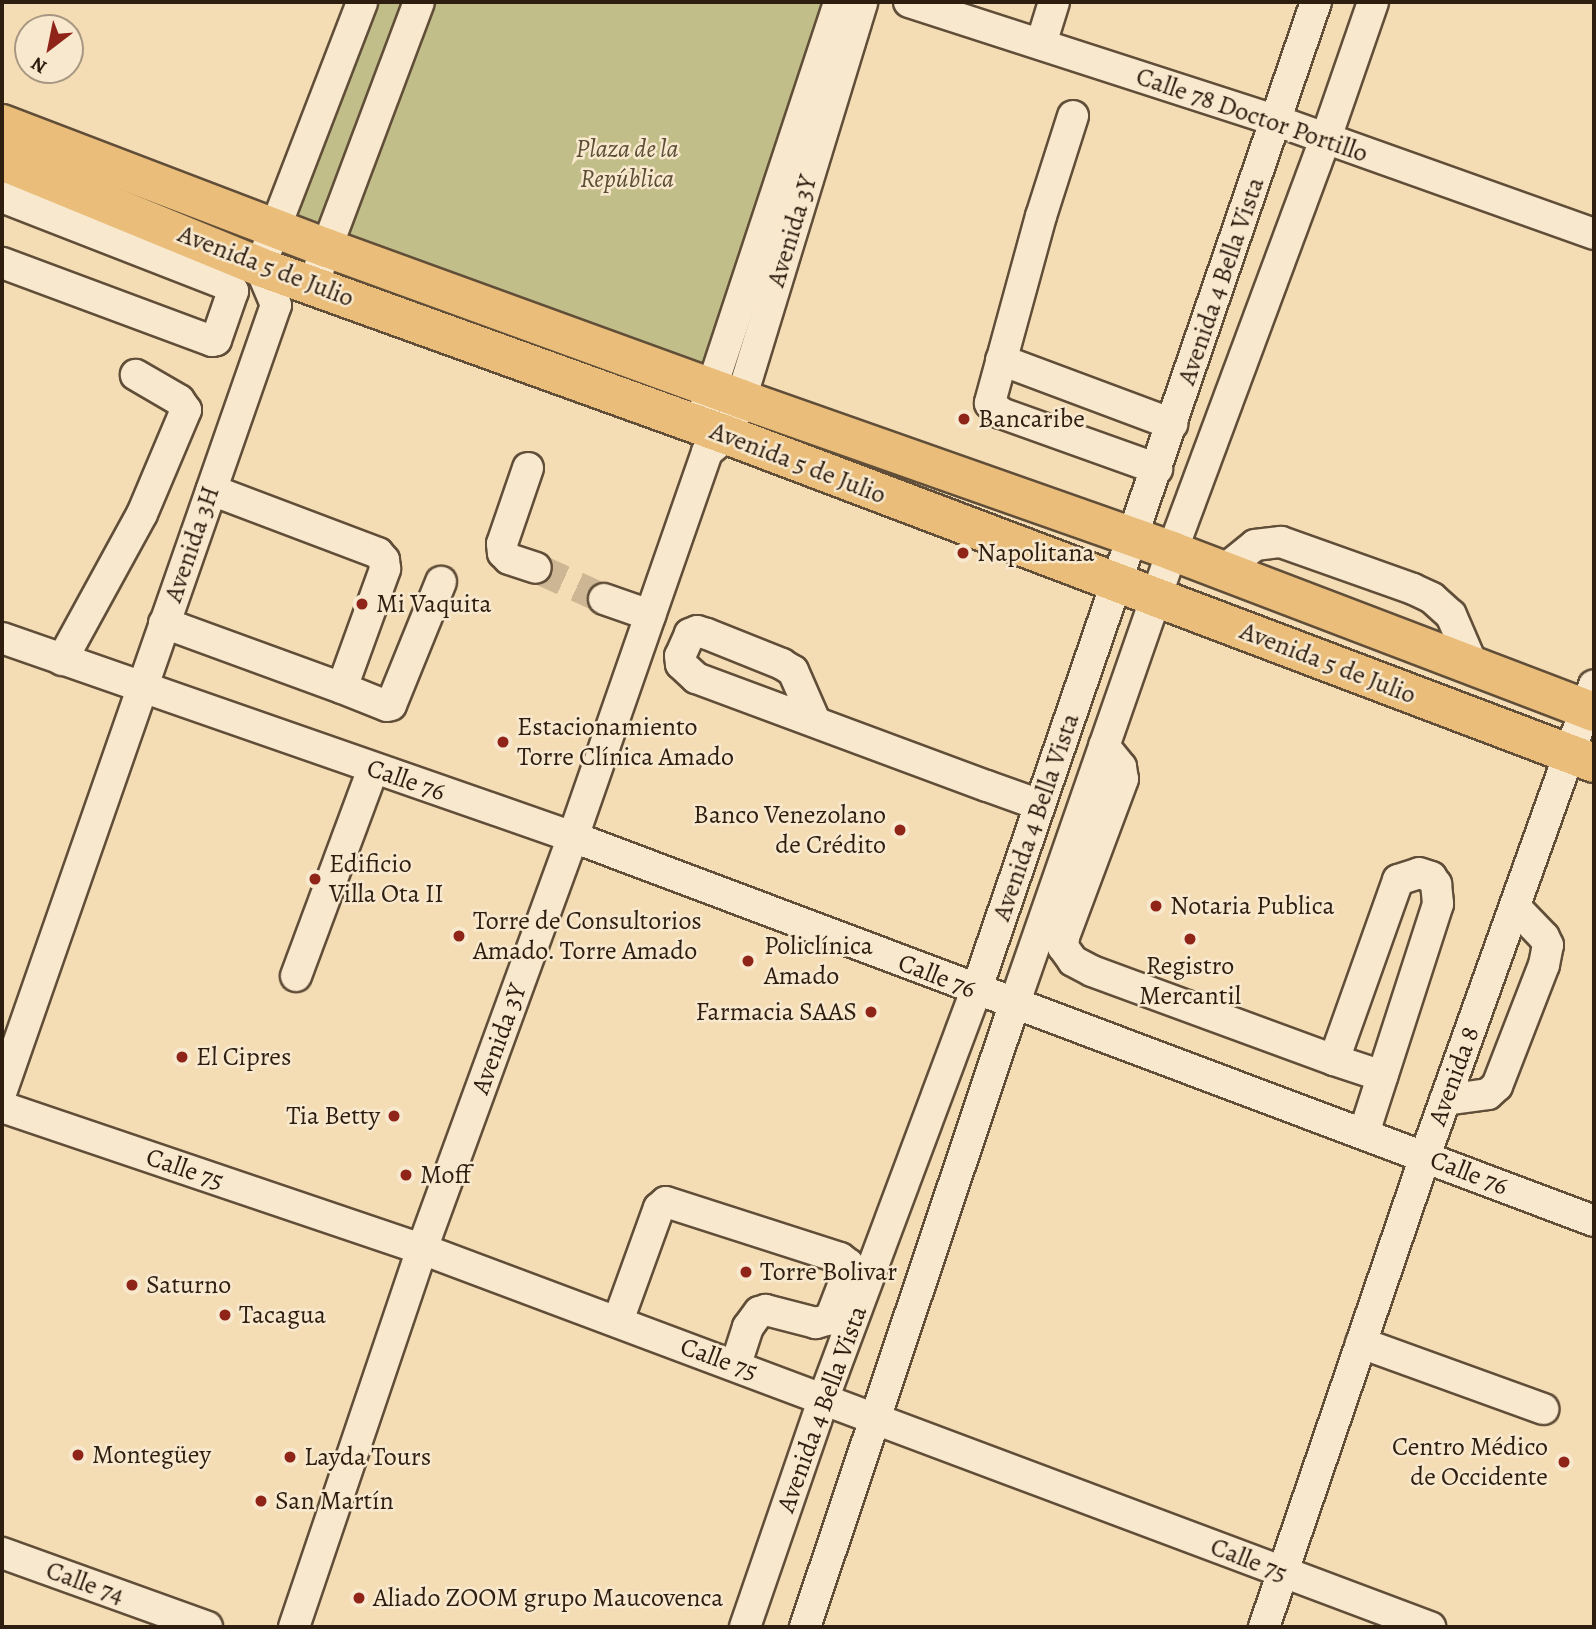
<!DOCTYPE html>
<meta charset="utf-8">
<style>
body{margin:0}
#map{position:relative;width:1596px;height:1629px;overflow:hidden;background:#f4dcb4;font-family:Alegreya,serif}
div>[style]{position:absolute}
.green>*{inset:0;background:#c2be89}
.minor-tunnel>*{height:30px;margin-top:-15px;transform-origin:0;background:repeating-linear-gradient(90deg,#ccb693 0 30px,transparent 0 45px)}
.roads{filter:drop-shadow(2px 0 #604e39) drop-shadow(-2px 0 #604e39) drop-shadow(0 2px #604e39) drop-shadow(0 -2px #604e39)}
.minor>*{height:30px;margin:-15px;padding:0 15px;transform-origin:15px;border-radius:15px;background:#f8e8ce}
.major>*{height:38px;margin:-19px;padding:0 19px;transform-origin:19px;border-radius:19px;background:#eabe7a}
.dots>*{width:19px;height:19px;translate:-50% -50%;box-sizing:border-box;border:4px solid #f8e8ce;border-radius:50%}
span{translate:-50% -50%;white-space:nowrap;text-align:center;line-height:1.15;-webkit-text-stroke:5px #f8e8ce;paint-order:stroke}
.street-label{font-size:26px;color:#2e1e10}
.park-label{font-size:26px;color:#5a4e34;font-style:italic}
.poi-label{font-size:26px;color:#2e1e10}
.left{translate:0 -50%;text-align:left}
.right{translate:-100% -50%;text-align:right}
.frame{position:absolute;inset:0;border:4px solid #2e1e10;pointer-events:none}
.north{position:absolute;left:14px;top:14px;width:70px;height:70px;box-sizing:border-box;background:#f8e8ce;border:2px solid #a79782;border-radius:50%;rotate:212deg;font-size:19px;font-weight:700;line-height:28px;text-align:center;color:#2e1e10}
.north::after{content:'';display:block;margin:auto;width:24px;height:32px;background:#8f2418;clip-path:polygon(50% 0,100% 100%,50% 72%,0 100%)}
</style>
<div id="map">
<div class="green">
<div style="clip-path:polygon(355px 2px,851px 2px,738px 379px,275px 208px)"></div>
</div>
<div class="minor-tunnel">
<div style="left:536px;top:568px;width:75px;rotate:24.5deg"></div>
</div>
<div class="roads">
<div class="minor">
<div style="left:909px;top:2px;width:387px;rotate:17.9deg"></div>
<div style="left:1277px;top:121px;width:337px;rotate:19.6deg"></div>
<div style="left:1041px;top:44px;width:44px;rotate:-72.8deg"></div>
<div style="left:1073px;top:116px;width:105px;rotate:107.7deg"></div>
<div style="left:1041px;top:216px;width:194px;rotate:105.3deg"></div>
<div style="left:990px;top:403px;width:15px;rotate:42deg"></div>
<div style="left:1001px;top:413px;width:166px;rotate:19.7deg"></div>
<div style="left:2px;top:197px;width:243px;rotate:21.3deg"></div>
<div style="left:228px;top:285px;width:8px;rotate:50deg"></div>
<div style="left:233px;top:291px;width:52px;rotate:109.1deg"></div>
<div style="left:216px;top:340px;width:4px;rotate:166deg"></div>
<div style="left:212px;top:341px;width:224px;rotate:-159.6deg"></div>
<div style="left:319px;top:268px;width:284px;rotate:-69.4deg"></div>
<div style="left:1001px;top:360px;width:183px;rotate:20.5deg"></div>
<div style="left:705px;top:408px;width:428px;rotate:-71.7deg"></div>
<div style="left:528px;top:468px;width:80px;rotate:108.9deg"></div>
<div style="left:502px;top:544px;width:9px;rotate:84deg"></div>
<div style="left:503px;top:553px;width:8px;rotate:45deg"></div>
<div style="left:509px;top:559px;width:28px;rotate:18deg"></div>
<div style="left:1223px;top:571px;width:41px;rotate:-39.1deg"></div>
<div style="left:1255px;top:545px;width:26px;rotate:-7deg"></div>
<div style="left:1281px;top:542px;width:140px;rotate:19.6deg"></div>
<div style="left:1413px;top:589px;width:21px;rotate:25deg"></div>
<div style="left:1432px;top:598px;width:25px;rotate:42deg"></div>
<div style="left:1451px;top:615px;width:56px;rotate:66.7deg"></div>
<div style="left:604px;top:599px;width:49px;rotate:19.2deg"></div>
<div style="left:164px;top:623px;width:189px;rotate:20.1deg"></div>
<div style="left:342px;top:688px;width:127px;rotate:-70.1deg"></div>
<div style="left:385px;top:569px;width:9px;rotate:-96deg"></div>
<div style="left:384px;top:560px;width:9px;rotate:-131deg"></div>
<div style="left:378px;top:553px;width:178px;rotate:-159.3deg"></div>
<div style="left:2px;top:638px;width:605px;rotate:19.21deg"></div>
<div style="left:573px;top:837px;width:1091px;rotate:20.61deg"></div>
<div style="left:62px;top:660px;width:166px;rotate:-61.3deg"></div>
<div style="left:142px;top:514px;width:113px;rotate:-67.1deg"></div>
<div style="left:186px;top:410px;width:12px;rotate:-125deg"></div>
<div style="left:179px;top:400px;width:50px;rotate:-149.8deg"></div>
<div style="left:342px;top:688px;width:48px;rotate:21.8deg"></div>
<div style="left:387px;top:706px;width:4px;rotate:-14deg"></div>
<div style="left:391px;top:705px;width:133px;rotate:-67.9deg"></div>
<div style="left:815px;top:721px;width:55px;rotate:-113.7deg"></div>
<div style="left:793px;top:671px;width:13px;rotate:-148deg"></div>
<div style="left:782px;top:664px;width:81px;rotate:-158.2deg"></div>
<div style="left:707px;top:634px;width:10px;rotate:-163deg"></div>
<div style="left:697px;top:631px;width:8px;rotate:157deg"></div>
<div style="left:690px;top:634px;width:24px;rotate:114deg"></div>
<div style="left:680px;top:656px;width:8px;rotate:83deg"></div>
<div style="left:681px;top:664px;width:21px;rotate:43deg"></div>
<div style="left:696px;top:678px;width:310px;rotate:20.4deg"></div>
<div style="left:987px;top:786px;width:56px;rotate:19.7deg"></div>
<div style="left:1104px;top:746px;width:27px;rotate:51deg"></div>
<div style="left:1121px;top:767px;width:12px;rotate:81deg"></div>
<div style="left:1123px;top:779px;width:169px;rotate:110.5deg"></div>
<div style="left:1064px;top:937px;width:10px;rotate:96deg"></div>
<div style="left:1063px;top:947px;width:17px;rotate:54deg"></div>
<div style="left:1073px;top:961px;width:21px;rotate:28deg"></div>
<div style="left:1092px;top:971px;width:258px;rotate:20.2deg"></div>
<div style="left:1334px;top:1060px;width:191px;rotate:-70.4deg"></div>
<div style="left:1398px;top:880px;width:22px;rotate:-18deg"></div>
<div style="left:1419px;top:873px;width:13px;rotate:18deg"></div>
<div style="left:1431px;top:877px;width:9px;rotate:54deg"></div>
<div style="left:1436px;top:884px;width:20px;rotate:84deg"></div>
<div style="left:1438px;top:904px;width:241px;rotate:107.9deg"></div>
<div style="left:296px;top:976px;width:221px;rotate:-69.6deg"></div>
<div style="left:1334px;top:1060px;width:51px;rotate:18.4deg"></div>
<div style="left:2px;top:1090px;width:831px;rotate:-70.76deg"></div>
<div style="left:276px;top:305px;width:41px;rotate:-112.8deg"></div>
<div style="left:260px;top:267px;width:284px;rotate:-68.9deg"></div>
<div style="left:1445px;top:1100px;width:43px;rotate:-7.9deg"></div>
<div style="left:1488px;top:1094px;width:12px;rotate:-42deg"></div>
<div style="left:1497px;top:1086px;width:130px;rotate:-68.8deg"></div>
<div style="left:1544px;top:965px;width:20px;rotate:-79deg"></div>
<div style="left:1548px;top:945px;width:9px;rotate:-117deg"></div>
<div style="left:1544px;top:937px;width:42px;rotate:-134deg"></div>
<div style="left:2px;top:1107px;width:443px;rotate:18.7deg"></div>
<div style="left:422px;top:1249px;width:1077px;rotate:20.56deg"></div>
<div style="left:618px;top:1321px;width:120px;rotate:-70.1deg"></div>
<div style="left:659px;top:1208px;width:9px;rotate:-41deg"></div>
<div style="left:666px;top:1202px;width:183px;rotate:17.8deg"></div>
<div style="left:840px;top:1258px;width:10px;rotate:37deg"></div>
<div style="left:848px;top:1264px;width:6px;rotate:81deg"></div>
<div style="left:849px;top:1270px;width:53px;rotate:111.2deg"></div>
<div style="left:830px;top:1319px;width:15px;rotate:164deg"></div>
<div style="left:816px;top:1323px;width:52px;rotate:-165.4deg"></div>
<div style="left:766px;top:1310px;width:7px;rotate:164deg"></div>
<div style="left:759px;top:1312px;width:19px;rotate:126deg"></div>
<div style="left:748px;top:1327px;width:40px;rotate:108deg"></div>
<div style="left:1361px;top:1343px;width:194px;rotate:19.9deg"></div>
<div style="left:2px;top:1553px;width:218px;rotate:19.8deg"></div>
<div style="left:294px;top:1627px;width:399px;rotate:-71.3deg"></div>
<div style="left:422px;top:1249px;width:439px;rotate:-69.9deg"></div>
<div style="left:573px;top:837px;width:408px;rotate:-70.8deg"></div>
<div style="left:707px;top:452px;width:26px;rotate:-40deg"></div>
<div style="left:727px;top:435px;width:39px;rotate:-69deg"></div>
<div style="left:741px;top:399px;width:415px;rotate:-73deg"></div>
<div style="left:745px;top:1627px;width:243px;rotate:-71deg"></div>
<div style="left:824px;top:1397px;width:434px;rotate:-69.5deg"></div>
<div style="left:976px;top:991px;width:1046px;rotate:-71.03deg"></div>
<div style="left:805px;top:1627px;width:656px;rotate:-71.43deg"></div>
<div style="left:1014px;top:1005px;width:481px;rotate:-70.8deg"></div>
<div style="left:1172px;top:551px;width:441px;rotate:-69.6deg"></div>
<div style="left:1326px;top:138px;width:144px;rotate:-70.9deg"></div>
<div style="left:1264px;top:1627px;width:498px;rotate:-71.1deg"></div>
<div style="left:1425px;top:1156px;width:500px;rotate:-70.26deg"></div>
</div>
<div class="major">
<div style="left:2px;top:124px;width:348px;rotate:20.9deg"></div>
<div style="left:327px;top:248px;width:441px;rotate:20deg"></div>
<div style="left:741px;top:399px;width:457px;rotate:19.4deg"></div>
<div style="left:1172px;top:551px;width:452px;rotate:20.9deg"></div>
<div style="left:2px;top:161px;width:279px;rotate:22.3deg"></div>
<div style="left:260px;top:267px;width:496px;rotate:19.8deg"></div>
<div style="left:727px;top:435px;width:927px;rotate:20.72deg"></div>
</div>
</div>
<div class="dots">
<div style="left:964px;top:419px;background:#8f2418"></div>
<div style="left:963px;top:553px;background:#8f2418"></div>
<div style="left:362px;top:604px;background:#8f2418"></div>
<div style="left:503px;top:742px;background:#8f2418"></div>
<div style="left:900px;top:830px;background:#8f2418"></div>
<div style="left:315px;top:879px;background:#8f2418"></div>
<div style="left:1156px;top:906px;background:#8f2418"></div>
<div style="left:459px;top:936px;background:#8f2418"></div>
<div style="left:1190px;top:939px;background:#8f2418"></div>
<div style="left:748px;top:961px;background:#8f2418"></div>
<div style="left:871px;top:1012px;background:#8f2418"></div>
<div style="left:182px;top:1057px;background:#8f2418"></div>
<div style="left:394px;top:1116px;background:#8f2418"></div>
<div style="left:406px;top:1175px;background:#8f2418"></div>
<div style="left:746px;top:1272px;background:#8f2418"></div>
<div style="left:132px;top:1285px;background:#8f2418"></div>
<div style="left:225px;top:1315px;background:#8f2418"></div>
<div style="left:78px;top:1455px;background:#8f2418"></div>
<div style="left:290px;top:1457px;background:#8f2418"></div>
<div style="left:1564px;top:1462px;background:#8f2418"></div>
<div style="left:261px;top:1501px;background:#8f2418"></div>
<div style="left:359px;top:1598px;background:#8f2418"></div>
</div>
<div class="street-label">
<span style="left:1252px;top:115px;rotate:19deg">Calle 78 Doctor Portillo</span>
<span style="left:792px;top:231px;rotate:-73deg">Avenida 3Y</span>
<span style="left:266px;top:266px;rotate:21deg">Avenida 5 de Julio</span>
<span style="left:1221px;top:281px;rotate:-71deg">Avenida 4 Bella Vista</span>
<span style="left:798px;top:463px;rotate:21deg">Avenida 5 de Julio</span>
<span style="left:192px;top:544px;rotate:-71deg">Avenida 3H</span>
<span style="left:1328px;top:663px;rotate:21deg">Avenida 5 de Julio</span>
<span style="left:406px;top:780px;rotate:19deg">Calle 76</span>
<span style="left:1036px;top:817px;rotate:-71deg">Avenida 4 Bella Vista</span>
<span style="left:937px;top:976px;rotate:21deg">Calle 76</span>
<span style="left:499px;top:1039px;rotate:-70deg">Avenida 3Y</span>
<span style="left:1454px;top:1076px;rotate:-70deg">Avenida 8</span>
<span style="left:185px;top:1169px;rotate:19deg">Calle 75</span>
<span style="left:1469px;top:1173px;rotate:21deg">Calle 76</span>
<span style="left:719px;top:1359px;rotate:20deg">Calle 75</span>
<span style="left:822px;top:1409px;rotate:-70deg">Avenida 4 Bella Vista</span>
<span style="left:1249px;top:1560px;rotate:21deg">Calle 75</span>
<span style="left:85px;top:1583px;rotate:20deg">Calle 74</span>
</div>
<div class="park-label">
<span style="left:627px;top:164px">Plaza de la<br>República</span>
</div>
<div class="poi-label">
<span class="left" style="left:978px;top:419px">Bancaribe</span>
<span class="left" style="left:977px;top:553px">Napolitana</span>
<span class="left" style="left:376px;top:604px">Mi Vaquita</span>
<span class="left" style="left:517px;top:742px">Estacionamiento<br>Torre Clínica Amado</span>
<span class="right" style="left:886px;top:830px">Banco Venezolano<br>de Crédito</span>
<span class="left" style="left:329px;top:879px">Edificio<br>Villa Ota II</span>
<span class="left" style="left:1170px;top:906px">Notaria Publica</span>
<span class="left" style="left:473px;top:936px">Torre de Consultorios<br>Amado. Torre Amado</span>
<span class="left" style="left:764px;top:961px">Policlínica<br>Amado</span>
<span style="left:1190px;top:981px">Registro<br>Mercantil</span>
<span class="right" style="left:857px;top:1012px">Farmacia SAAS</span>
<span class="left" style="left:196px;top:1057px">El Cipres</span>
<span class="right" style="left:380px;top:1116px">Tia Betty</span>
<span class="left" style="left:420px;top:1175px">Moff</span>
<span class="left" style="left:760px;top:1272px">Torre Bolivar</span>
<span class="left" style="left:146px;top:1285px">Saturno</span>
<span class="left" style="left:239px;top:1315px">Tacagua</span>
<span class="right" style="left:1548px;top:1462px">Centro Médico<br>de Occidente</span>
<span class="left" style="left:92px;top:1455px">Montegüey</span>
<span class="left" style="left:304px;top:1457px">Layda Tours</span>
<span class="left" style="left:275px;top:1501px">San Martín</span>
<span class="left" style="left:373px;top:1598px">Aliado ZOOM grupo Maucovenca</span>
</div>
<div class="frame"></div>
<div class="north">N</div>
</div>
